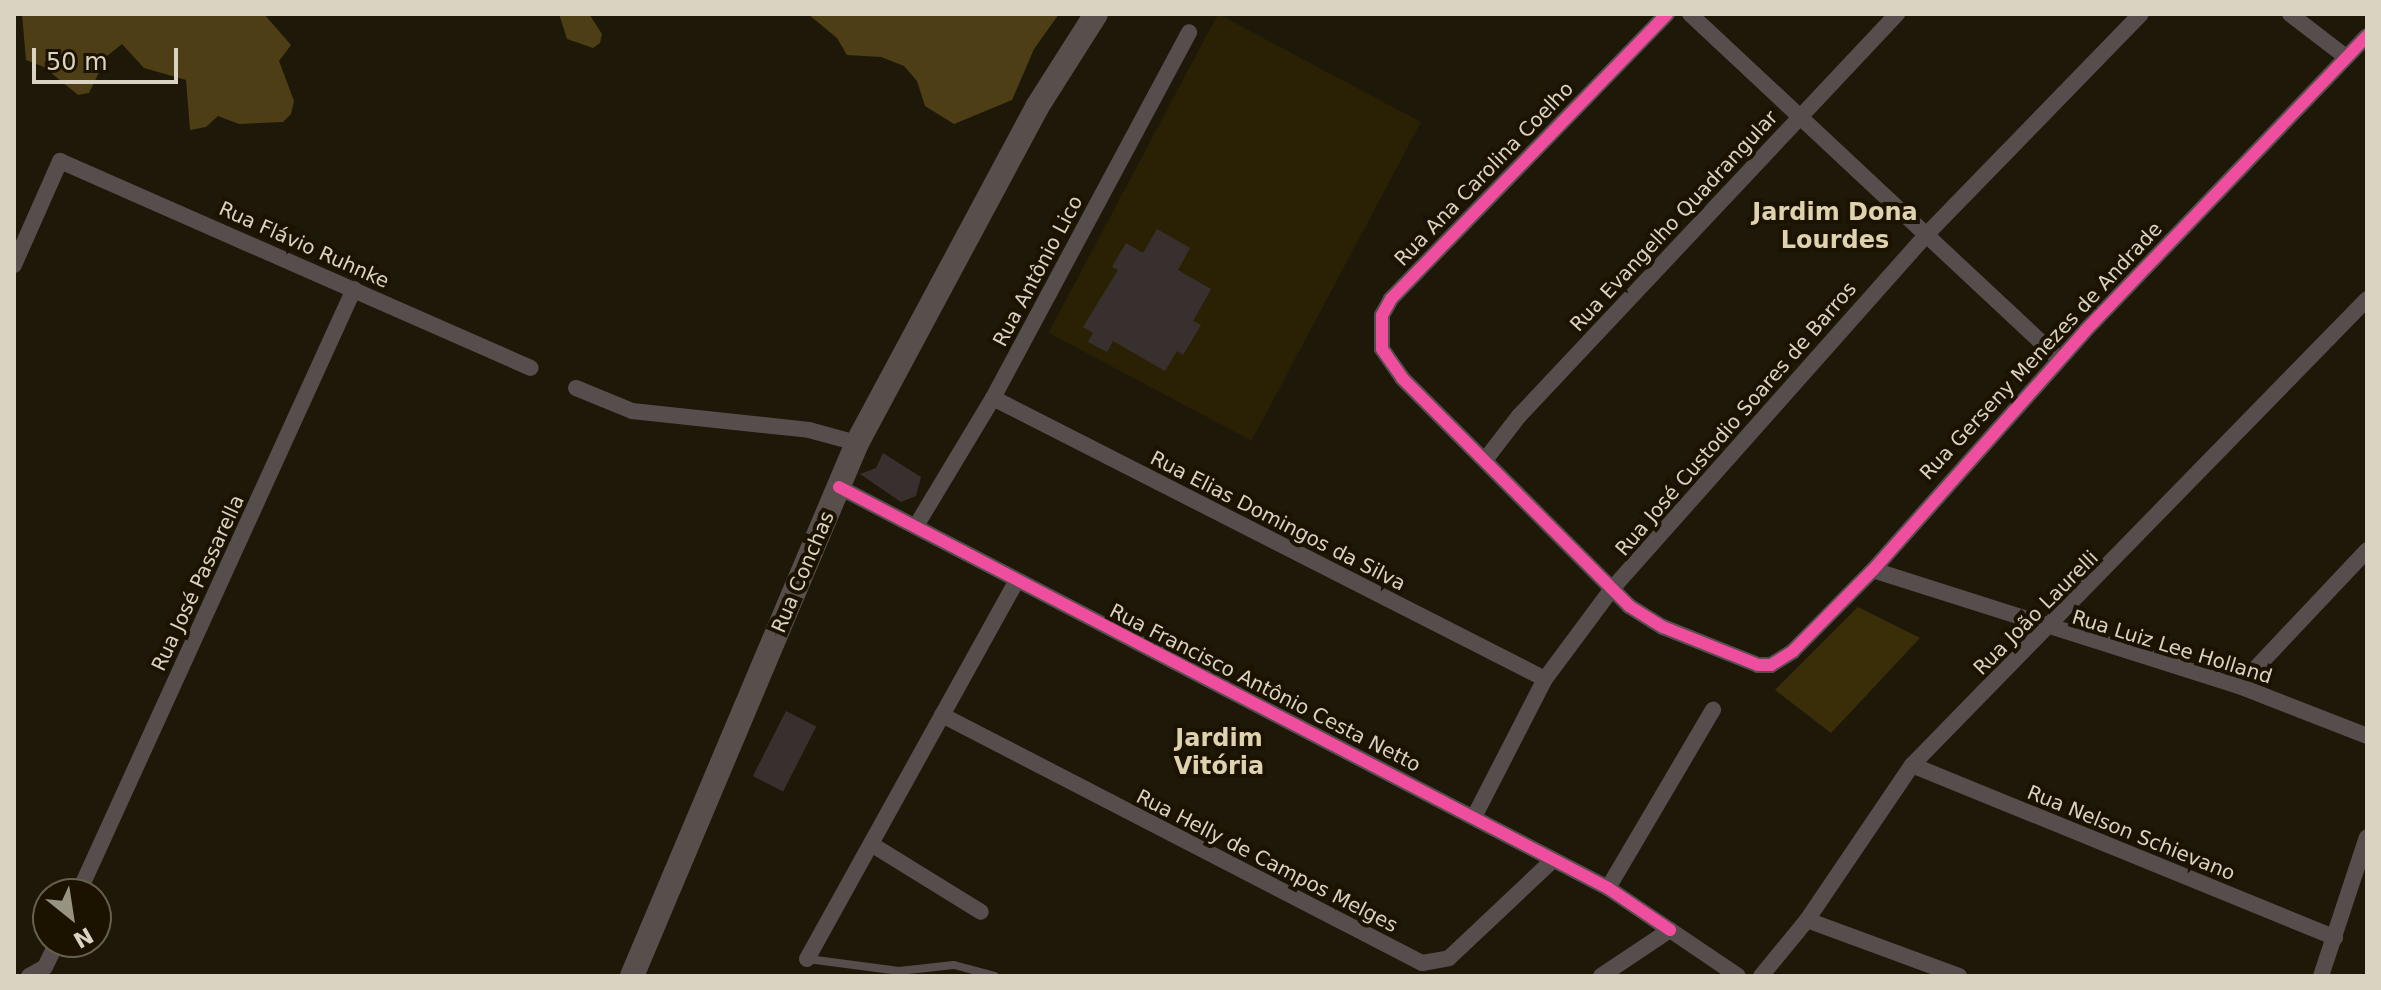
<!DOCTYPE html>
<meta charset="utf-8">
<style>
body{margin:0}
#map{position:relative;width:2381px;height:990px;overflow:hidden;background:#1e1808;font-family:"DejaVu Sans",sans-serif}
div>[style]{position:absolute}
.built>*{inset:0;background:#2a2105;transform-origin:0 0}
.green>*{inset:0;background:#3a2e09}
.forest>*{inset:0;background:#4d3e16}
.building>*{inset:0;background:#38302e;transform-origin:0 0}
.lane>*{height:8px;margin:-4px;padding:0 4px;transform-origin:4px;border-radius:4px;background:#554e4d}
.street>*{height:16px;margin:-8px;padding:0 8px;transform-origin:8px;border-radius:8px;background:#554e4d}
.secondary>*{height:24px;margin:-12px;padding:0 12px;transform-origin:12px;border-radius:12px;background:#584f4d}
.cycleway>*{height:12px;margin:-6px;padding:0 6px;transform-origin:6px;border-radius:6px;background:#ef4d9e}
span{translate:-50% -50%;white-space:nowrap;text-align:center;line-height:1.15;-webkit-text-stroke:8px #1b1300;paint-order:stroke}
.street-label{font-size:20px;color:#dad3c2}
.quarter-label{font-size:24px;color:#dfd2af;font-weight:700}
.frame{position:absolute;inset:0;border:16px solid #dad3c2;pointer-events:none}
.north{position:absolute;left:32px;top:878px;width:80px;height:80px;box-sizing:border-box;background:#1b1300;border:2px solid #67604e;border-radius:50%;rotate:150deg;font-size:22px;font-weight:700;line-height:32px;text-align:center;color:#dad3c2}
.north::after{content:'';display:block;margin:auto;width:28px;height:36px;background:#989281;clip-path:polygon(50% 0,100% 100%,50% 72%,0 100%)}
.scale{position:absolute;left:32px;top:48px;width:146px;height:36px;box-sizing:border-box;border:4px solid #dad3c2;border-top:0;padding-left:10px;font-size:24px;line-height:28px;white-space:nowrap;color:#dad3c2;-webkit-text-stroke:6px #1b1300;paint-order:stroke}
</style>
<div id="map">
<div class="built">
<div style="left:1218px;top:14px;width:230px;height:361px;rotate:28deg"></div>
</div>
<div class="green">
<div style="clip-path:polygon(1858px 607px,1920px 638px,1831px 733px,1775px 690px)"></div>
</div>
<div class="forest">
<div style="clip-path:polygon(22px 14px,264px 14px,291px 45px,279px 61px,294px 101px,291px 114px,283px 122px,239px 124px,218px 116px,206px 127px,190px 130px,186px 80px,144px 68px,122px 44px,107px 56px,89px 93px,78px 95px,44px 67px,26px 60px)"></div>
<div style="clip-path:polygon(559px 14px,589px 14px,602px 34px,600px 43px,593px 48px,567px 39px)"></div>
<div style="clip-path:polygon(808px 14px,1059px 14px,1034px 49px,1012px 100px,954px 124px,925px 106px,917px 81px,904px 66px,881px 57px,847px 55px,837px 38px)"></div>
</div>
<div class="building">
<div style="clip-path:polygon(1157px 229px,1190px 248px,1178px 270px,1211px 289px,1193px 321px,1201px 325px,1183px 355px,1177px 351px,1165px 371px,1113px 341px,1107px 352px,1088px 342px,1093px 333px,1083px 327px,1118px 270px,1112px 267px,1126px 243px,1143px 253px)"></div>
<div style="clip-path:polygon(883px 453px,921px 477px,916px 496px,901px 502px,860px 474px,876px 468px)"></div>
<div style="left:786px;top:711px;width:34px;height:73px;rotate:27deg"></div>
</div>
<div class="lane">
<div style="left:808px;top:959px;width:92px;rotate:7.5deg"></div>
<div style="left:899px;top:971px;width:55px;rotate:-6.2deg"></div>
<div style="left:954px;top:965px;width:42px;rotate:15deg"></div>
</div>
<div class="street">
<div style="left:1667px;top:14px;width:397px;rotate:134.1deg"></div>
<div style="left:1391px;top:299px;width:18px;rotate:119deg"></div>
<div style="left:1382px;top:315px;width:34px;rotate:90deg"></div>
<div style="left:1382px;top:349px;width:35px;rotate:55deg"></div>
<div style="left:1402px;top:378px;width:322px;rotate:45.1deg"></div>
<div style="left:1629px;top:606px;width:40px;rotate:32deg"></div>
<div style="left:1663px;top:627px;width:102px;rotate:21.8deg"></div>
<div style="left:1758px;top:665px;width:13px"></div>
<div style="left:1771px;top:665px;width:26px;rotate:-32deg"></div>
<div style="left:1793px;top:651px;width:114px;rotate:-45.4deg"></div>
<div style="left:1873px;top:570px;width:319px;rotate:-48.4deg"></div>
<div style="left:2085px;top:331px;width:408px;rotate:-46.3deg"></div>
<div style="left:1690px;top:14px;width:505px;rotate:43.07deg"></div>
<div style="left:2290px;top:14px;width:71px;rotate:37.5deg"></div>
<div style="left:14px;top:265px;width:114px;rotate:-66.1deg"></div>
<div style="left:60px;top:161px;width:514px;rotate:23.73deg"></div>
<div style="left:576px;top:388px;width:61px;rotate:22.3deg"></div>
<div style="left:632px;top:411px;width:178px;rotate:6.1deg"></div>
<div style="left:809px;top:430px;width:50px;rotate:15.2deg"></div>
<div style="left:993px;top:398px;width:619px;rotate:26.98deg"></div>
<div style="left:1485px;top:460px;width:56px;rotate:-52.3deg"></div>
<div style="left:1519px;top:416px;width:552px;rotate:-46.76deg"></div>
<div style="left:839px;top:487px;width:867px;rotate:27.54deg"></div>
<div style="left:1608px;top:888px;width:75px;rotate:34.1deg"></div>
<div style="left:916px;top:526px;width:149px;rotate:-59deg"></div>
<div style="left:993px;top:398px;width:415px;rotate:-61.8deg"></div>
<div style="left:1873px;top:570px;width:384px;rotate:17.6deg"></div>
<div style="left:2239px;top:686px;width:137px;rotate:21.3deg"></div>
<div style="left:2239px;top:686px;width:187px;rotate:-46.7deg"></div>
<div style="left:942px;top:715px;width:540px;rotate:27.32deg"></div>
<div style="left:1422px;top:963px;width:27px;rotate:-10deg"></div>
<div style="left:1449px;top:958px;width:143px;rotate:-43.3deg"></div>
<div style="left:1912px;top:765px;width:457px;rotate:22.2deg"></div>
<div style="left:1474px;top:817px;width:155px;rotate:-62.8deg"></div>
<div style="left:1545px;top:679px;width:111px;rotate:-53.4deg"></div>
<div style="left:1611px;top:590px;width:475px;rotate:-48.4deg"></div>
<div style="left:1926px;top:235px;width:308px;rotate:-45.8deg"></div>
<div style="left:871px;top:844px;width:129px;rotate:31.7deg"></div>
<div style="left:1608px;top:888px;width:207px;rotate:-59.5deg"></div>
<div style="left:78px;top:894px;width:665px;rotate:-65.48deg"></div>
<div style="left:1807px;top:920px;width:162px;rotate:20.2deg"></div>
<div style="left:807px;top:959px;width:430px;rotate:-61deg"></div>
<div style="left:29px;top:976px;width:18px;rotate:-29deg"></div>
<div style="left:45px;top:967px;width:28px;rotate:-64deg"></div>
<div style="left:1601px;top:976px;width:83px;rotate:-33.7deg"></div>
<div style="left:1670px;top:930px;width:82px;rotate:34.1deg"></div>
<div style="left:1761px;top:976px;width:72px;rotate:-50.6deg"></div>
<div style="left:1807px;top:920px;width:187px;rotate:-55.9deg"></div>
<div style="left:1912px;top:765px;width:651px;rotate:-45.68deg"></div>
<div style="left:2321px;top:976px;width:146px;rotate:-71.7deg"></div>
</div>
<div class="secondary">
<div style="left:632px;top:976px;width:579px;rotate:-67.11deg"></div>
<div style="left:857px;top:443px;width:381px;rotate:-61.8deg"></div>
<div style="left:1037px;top:107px;width:110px;rotate:-57.6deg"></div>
</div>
<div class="cycleway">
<div style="left:1667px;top:14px;width:397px;rotate:134.1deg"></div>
<div style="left:1391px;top:299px;width:18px;rotate:119deg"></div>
<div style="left:1382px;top:315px;width:34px;rotate:90deg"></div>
<div style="left:1382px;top:349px;width:35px;rotate:55deg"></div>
<div style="left:1402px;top:378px;width:322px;rotate:45.1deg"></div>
<div style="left:1629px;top:606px;width:40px;rotate:32deg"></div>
<div style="left:1663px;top:627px;width:102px;rotate:21.8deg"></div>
<div style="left:1758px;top:665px;width:13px"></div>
<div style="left:1771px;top:665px;width:26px;rotate:-32deg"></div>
<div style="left:1793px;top:651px;width:114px;rotate:-45.4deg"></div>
<div style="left:1873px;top:570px;width:319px;rotate:-48.4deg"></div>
<div style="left:2085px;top:331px;width:408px;rotate:-46.3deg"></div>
<div style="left:839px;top:487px;width:867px;rotate:27.54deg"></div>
<div style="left:1608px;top:888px;width:75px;rotate:34.1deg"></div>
</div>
<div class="street-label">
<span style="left:1484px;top:174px;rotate:-46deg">Rua Ana Carolina Coelho</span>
<span style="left:1674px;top:221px;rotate:-47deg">Rua Evangelho Quadrangular</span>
<span style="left:304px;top:245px;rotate:24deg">Rua Flávio Ruhnke</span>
<span style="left:1038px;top:271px;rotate:-62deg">Rua Antônio Lico</span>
<span style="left:2041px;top:351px;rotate:-47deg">Rua Gerseny Menezes de Andrade</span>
<span style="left:1736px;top:419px;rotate:-49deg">Rua José Custodio Soares de Barros</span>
<span style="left:1278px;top:521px;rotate:27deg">Rua Elias Domingos da Silva</span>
<span style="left:803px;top:572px;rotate:-67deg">Rua Conchas</span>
<span style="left:198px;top:583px;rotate:-65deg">Rua José Passarella</span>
<span style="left:2036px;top:613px;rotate:-45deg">Rua João Laurelli</span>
<span style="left:2172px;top:647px;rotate:17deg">Rua Luiz Lee Holland</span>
<span style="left:1265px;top:688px;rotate:27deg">Rua Francisco Antônio Cesta Netto</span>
<span style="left:2131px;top:833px;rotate:22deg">Rua Nelson Schievano</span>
<span style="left:1267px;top:861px;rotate:27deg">Rua Helly de Campos Melges</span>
</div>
<div class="quarter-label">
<span style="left:1835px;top:227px">Jardim Dona<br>Lourdes</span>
<span style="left:1219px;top:753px">Jardim<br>Vitória</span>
</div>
<div class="frame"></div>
<div class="north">N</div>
<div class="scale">50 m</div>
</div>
